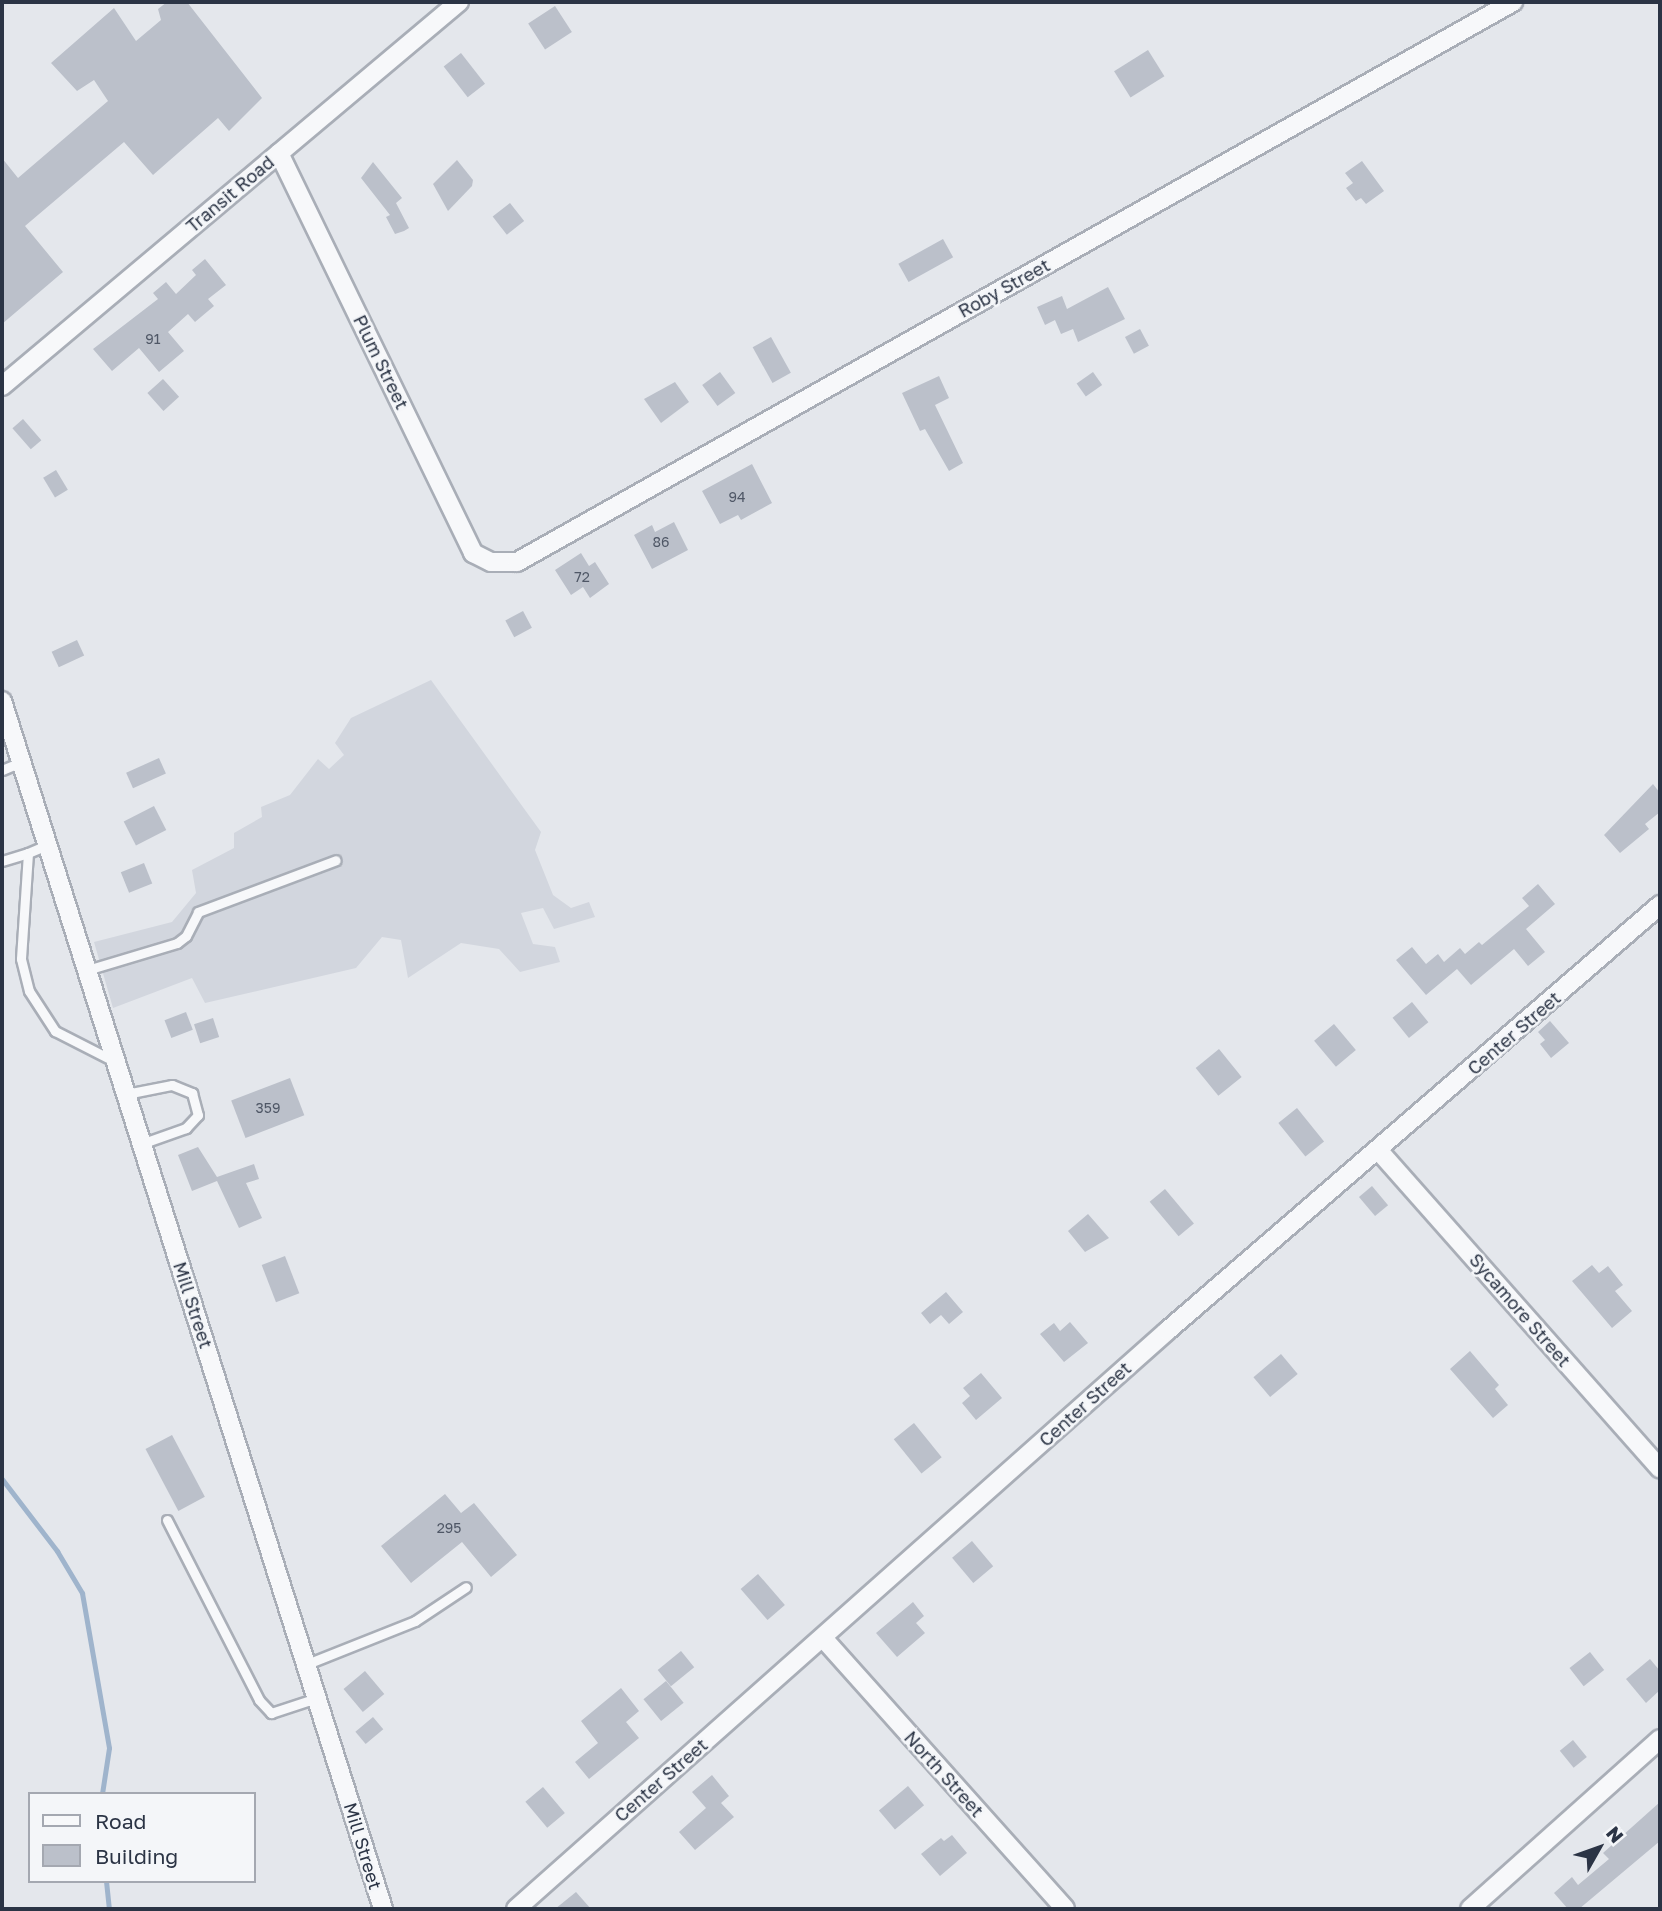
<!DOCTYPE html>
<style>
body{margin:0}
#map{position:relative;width:1662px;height:1911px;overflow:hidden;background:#e4e7ec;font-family:"Golos Text",sans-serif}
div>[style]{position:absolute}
.built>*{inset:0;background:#d2d6de}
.stream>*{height:5px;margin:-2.5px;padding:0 2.5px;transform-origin:2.5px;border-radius:2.5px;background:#9fb4cc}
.building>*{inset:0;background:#bbc0ca;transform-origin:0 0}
.roads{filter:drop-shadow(2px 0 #a9aeb7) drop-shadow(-2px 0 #a9aeb7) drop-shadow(0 2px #a9aeb7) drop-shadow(0 -2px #a9aeb7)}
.service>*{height:9px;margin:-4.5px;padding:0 4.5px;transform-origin:4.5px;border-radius:4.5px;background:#f7f8fa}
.minor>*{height:18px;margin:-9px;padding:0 9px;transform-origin:9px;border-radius:9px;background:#f7f8fa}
span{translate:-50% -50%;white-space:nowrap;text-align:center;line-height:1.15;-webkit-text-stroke:5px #f4f6f9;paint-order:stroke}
.number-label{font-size:14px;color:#4f5766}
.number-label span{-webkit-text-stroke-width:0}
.street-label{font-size:18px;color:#2b3445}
.frame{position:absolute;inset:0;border:4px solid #2b3445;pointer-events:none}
.legend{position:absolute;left:28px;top:1792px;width:228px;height:91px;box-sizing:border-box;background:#f4f6f9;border:2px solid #a4a8b1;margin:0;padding:9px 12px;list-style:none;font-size:21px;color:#2b3445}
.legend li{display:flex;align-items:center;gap:14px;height:35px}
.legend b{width:35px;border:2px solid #a4a8b1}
.north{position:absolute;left:1564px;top:1813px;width:70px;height:70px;-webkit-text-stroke:5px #f4f6f9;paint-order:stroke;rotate:50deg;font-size:19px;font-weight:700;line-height:28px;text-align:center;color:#2b3445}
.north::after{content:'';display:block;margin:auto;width:24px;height:32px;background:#2b3445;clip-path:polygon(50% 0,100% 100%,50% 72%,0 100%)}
</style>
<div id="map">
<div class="built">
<div style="clip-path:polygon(431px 680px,541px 832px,535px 850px,553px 895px,571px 908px,589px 902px,595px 917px,554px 929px,543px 908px,521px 913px,533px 944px,555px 947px,560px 962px,520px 972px,499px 949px,461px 943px,408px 978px,401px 940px,382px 937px,356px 968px,205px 1003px,192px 978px,113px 1008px,94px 942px,172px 922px,196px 893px,192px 870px,234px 848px,234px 833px,262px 817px,261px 807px,290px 795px,318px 759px,329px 769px,344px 755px,335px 743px,351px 718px)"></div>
</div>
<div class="stream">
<div style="left:2px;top:1479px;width:91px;rotate:52.6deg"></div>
<div style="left:57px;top:1551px;width:49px;rotate:59.2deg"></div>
<div style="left:82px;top:1593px;width:157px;rotate:80.1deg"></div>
<div style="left:109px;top:1748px;width:47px;rotate:98.7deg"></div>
<div style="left:106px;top:1881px;width:28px;rotate:84deg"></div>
</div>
<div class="building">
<div style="clip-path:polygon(167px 2px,187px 2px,262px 98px,229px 131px,218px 118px,153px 175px,124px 142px,25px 226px,63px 272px,2px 324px,2px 158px,18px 178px,108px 101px,94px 80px,77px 91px,51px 63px,114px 8px,136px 41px,161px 20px,158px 9px)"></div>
<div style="left:555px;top:6px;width:31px;height:32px;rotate:57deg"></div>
<div style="left:1148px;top:50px;width:31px;height:40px;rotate:58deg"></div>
<div style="left:461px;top:53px;width:39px;height:22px;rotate:52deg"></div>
<div style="clip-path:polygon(457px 160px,473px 180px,472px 186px,448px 211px,433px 184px)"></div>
<div style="clip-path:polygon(1362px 161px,1384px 191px,1366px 204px,1361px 198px,1356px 201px,1346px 188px,1353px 183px,1345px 173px)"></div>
<div style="clip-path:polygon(373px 162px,402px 198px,396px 203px,409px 228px,404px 231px,395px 234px,386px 217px,390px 215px,361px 178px)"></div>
<div style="left:510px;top:203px;width:23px;height:22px;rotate:52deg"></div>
<div style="left:943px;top:239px;width:21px;height:51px;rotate:61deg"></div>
<div style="clip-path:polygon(205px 259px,226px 285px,208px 299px,214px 306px,195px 322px,188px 314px,168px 332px,184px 351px,159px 372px,139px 348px,112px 371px,93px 349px,158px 299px,153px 293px,166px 282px,176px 294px,196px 275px,192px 270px)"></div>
<div style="clip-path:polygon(1108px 287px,1125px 319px,1078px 342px,1073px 329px,1061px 334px,1055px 320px,1045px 325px,1037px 307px,1062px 296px,1067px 309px)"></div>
<div style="left:1140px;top:329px;width:19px;height:17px;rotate:62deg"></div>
<div style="left:771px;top:337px;width:41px;height:21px;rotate:61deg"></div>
<div style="left:720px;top:372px;width:26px;height:22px;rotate:54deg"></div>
<div style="left:1093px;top:372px;width:16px;height:20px;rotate:55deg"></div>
<div style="clip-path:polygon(939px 376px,949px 398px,935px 405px,963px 463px,949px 471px,925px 429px,920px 431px,902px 393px)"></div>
<div style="left:163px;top:379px;width:24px;height:21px;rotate:48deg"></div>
<div style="clip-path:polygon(675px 382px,689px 402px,661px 423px,644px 399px)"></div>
<div style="left:23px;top:419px;width:28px;height:14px;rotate:49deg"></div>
<div style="clip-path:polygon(752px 464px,772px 503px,741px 520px,738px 515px,720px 524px,702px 491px)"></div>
<div style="left:56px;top:470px;width:23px;height:15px;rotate:59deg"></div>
<div style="clip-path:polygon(674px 522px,688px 550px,652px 569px,634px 535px,652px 525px,655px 532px)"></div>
<div style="clip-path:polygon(581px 553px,589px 566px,595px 562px,609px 584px,590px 598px,583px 587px,571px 595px,555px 570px)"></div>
<div style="left:523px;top:611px;width:19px;height:20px;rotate:62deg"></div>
<div style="left:77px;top:640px;width:17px;height:28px;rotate:65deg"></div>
<div style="left:159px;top:758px;width:17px;height:36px;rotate:66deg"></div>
<div style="clip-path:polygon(1653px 784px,1660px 793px,1660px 812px,1645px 824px,1649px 829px,1620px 853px,1604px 835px)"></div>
<div style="left:154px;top:806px;width:27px;height:34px;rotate:63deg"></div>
<div style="left:144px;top:863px;width:22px;height:25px;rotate:68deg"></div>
<div style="clip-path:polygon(1538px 884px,1555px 904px,1526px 929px,1545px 952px,1528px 966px,1514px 949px,1471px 985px,1457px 969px,1426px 995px,1396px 960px,1412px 947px,1426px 964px,1438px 954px,1444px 962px,1460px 948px,1465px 954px,1479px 942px,1482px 945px,1529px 906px,1522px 898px)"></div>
<div style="left:1412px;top:1002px;width:26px;height:25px;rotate:51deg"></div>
<div style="left:186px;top:1012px;width:19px;height:23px;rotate:69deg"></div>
<div style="left:213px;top:1018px;width:20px;height:20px;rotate:72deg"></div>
<div style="clip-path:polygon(1550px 1021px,1569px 1043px,1551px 1058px,1540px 1044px,1545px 1040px,1538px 1032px)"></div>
<div style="left:1334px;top:1024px;width:34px;height:26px;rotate:50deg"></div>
<div style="left:1219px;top:1049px;width:36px;height:30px;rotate:51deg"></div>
<div style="left:290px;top:1078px;width:40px;height:63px;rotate:69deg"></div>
<div style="left:1297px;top:1108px;width:43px;height:24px;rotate:51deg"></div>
<div style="clip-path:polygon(198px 1147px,217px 1177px,254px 1164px,259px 1179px,246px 1183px,262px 1218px,239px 1228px,217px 1181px,192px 1191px,178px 1155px)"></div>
<div style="left:1372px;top:1186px;width:25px;height:17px;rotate:50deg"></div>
<div style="left:1165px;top:1189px;width:45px;height:20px;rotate:50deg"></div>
<div style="clip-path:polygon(1088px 1214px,1109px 1238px,1085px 1252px,1068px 1231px)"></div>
<div style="left:285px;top:1256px;width:40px;height:25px;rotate:69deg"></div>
<div style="clip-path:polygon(1592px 1265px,1599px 1273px,1608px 1266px,1623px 1285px,1615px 1291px,1632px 1311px,1612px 1328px,1572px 1281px)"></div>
<div style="clip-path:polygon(946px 1292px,963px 1312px,949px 1324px,941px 1315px,930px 1324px,921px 1313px)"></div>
<div style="clip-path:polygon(1070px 1322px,1088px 1343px,1064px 1362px,1040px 1334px,1054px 1323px,1060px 1331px)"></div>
<div style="clip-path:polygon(1470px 1351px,1499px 1385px,1495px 1389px,1508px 1405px,1493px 1418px,1450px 1369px)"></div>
<div style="left:1281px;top:1354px;width:26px;height:36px;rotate:50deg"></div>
<div style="clip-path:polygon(981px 1373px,1002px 1398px,976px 1420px,962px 1403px,970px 1396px,963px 1388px)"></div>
<div style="left:914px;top:1423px;width:44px;height:26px;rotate:51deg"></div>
<div style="left:172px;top:1435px;width:70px;height:30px;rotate:62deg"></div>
<div style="clip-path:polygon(445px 1494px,461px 1513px,474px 1503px,517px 1555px,491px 1577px,462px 1542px,411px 1583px,381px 1546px)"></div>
<div style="left:972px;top:1541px;width:33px;height:26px;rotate:50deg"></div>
<div style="left:758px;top:1574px;width:41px;height:23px;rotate:49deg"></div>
<div style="clip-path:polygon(913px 1602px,924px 1616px,916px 1623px,925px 1633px,897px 1657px,876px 1633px)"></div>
<div style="left:681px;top:1651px;width:21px;height:30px;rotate:51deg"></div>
<div style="left:1590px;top:1652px;width:23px;height:26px;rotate:52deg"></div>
<div style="clip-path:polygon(1650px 1659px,1660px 1671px,1660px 1690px,1646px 1703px,1626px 1679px)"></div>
<div style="left:365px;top:1671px;width:30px;height:28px;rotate:50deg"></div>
<div style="left:666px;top:1681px;width:28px;height:29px;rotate:51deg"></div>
<div style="clip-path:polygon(621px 1688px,639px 1711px,626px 1722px,639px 1738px,589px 1779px,575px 1762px,598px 1743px,581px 1721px)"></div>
<div style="left:373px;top:1717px;width:16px;height:23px;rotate:50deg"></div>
<div style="left:1573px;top:1740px;width:22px;height:17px;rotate:51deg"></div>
<div style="clip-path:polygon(712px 1775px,729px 1796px,721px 1803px,734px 1817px,695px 1850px,679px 1832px,706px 1808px,692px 1792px)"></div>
<div style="left:908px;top:1786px;width:25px;height:38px;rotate:50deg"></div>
<div style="left:543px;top:1787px;width:34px;height:23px;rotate:50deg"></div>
<div style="clip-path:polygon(1660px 1802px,1660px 1841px,1579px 1909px,1568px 1909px,1554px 1893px,1572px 1877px,1578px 1885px,1609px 1859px,1603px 1853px)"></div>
<div style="clip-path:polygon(952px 1835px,967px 1853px,940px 1876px,921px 1854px,941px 1838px,944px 1841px)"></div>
<div style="clip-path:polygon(576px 1892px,591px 1909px,555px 1909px)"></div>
</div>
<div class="roads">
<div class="service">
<div style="left:2px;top:770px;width:21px;rotate:-23deg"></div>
<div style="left:47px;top:845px;width:21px;rotate:157deg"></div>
<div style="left:28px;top:853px;width:106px;rotate:93.8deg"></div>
<div style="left:21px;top:959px;width:33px;rotate:76deg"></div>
<div style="left:29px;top:991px;width:48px;rotate:57deg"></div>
<div style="left:55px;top:1031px;width:66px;rotate:27deg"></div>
<div style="left:2px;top:861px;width:27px;rotate:-17deg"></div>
<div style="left:87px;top:970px;width:94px;rotate:-16.7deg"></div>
<div style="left:177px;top:943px;width:11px;rotate:-38deg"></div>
<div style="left:186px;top:936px;width:27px;rotate:-63deg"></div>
<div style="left:198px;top:912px;width:147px;rotate:-20.6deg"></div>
<div style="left:126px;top:1094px;width:47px;rotate:-11.1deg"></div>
<div style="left:172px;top:1085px;width:22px;rotate:22deg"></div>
<div style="left:192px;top:1093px;width:23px;rotate:75deg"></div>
<div style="left:198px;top:1115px;width:18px;rotate:133deg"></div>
<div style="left:186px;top:1128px;width:48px;rotate:160.4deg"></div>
<div style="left:167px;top:1520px;width:202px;rotate:62.9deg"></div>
<div style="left:259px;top:1700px;width:18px;rotate:47deg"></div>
<div style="left:271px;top:1713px;width:48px;rotate:-18.1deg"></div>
<div style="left:307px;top:1664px;width:116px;rotate:-21.7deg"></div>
<div style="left:415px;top:1621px;width:61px;rotate:-33.7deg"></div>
</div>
<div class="minor">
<div style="left:279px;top:153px;width:445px;rotate:64.1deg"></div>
<div style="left:473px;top:553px;width:20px;rotate:27deg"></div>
<div style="left:491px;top:562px;width:26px"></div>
<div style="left:517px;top:562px;width:1143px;rotate:-29.35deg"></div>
<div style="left:2px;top:386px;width:597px;rotate:-40.04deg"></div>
<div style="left:2px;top:701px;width:1267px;rotate:72.49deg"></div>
<div style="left:1379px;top:1151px;width:424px;rotate:48.5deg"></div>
<div style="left:823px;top:1638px;width:363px;rotate:48.2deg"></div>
<div style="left:516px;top:1909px;width:871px;rotate:-41.6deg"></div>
<div style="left:1167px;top:1331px;width:652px;rotate:-40.83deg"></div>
<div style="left:1470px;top:1909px;width:255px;rotate:-41.8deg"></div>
</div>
</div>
<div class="number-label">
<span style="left:153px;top:339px">91</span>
<span style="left:737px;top:497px">94</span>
<span style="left:661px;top:542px">86</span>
<span style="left:582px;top:577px">72</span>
<span style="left:268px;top:1108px">359</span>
<span style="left:449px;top:1528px">295</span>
</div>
<div class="street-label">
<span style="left:230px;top:194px;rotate:-40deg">Transit Road</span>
<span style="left:1004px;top:288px;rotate:-29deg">Roby Street</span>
<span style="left:381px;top:362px;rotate:64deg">Plum Street</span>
<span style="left:1514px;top:1033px;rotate:-41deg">Center Street</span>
<span style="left:193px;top:1305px;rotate:72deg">Mill Street</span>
<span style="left:1520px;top:1310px;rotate:49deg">Sycamore Street</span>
<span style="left:1085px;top:1404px;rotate:-42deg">Center Street</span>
<span style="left:944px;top:1774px;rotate:48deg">North Street</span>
<span style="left:661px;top:1780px;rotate:-41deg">Center Street</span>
<span style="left:363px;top:1846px;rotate:73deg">Mill Street</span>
</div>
<div class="frame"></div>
<ul class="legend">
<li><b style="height:9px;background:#f7f8fa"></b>Road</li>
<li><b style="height:19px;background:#bbc0ca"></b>Building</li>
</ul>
<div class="north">N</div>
</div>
